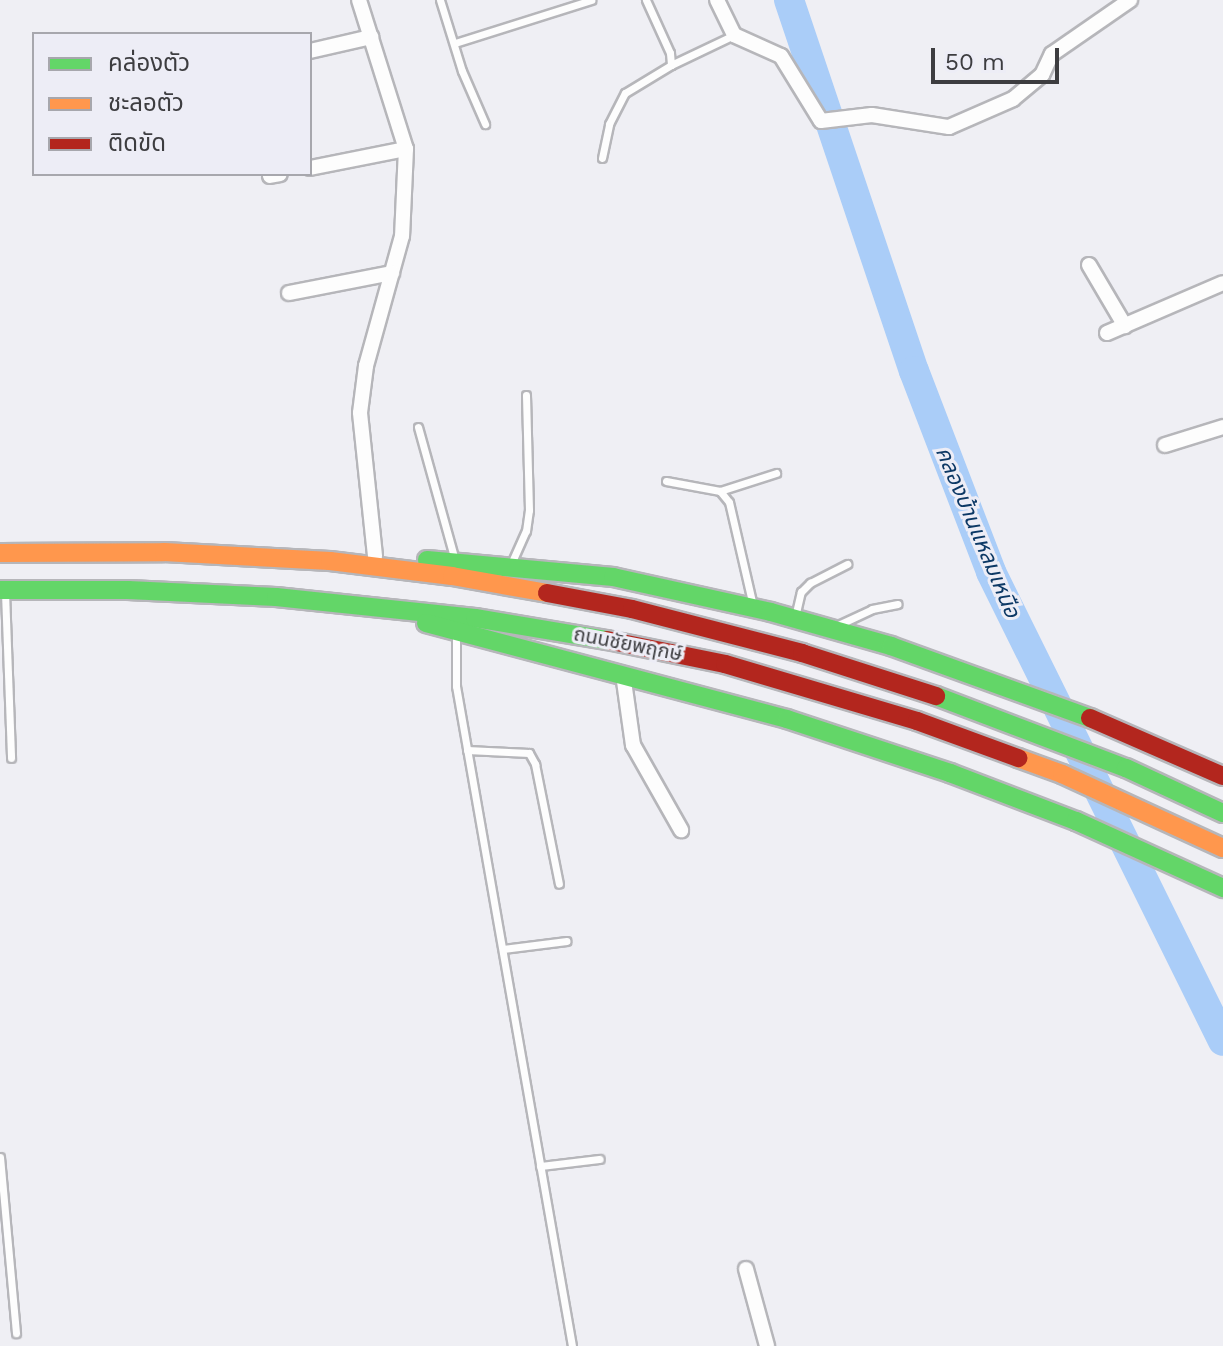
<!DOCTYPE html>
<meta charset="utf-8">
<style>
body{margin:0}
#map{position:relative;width:1223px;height:1346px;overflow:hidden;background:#efeff4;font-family:"Work Sans","Noto Sans Thai",sans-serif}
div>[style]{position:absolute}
.river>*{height:30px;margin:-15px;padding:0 15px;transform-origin:15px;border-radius:15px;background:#aacdf8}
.roads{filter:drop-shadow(2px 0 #b6b6ba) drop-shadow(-2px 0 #b6b6ba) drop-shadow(0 2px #b6b6ba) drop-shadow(0 -2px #b6b6ba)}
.lane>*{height:7px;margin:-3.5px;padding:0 3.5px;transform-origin:3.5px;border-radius:3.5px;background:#fdfdfd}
.street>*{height:14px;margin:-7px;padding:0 7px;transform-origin:7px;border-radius:7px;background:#fdfdfd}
.fast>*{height:18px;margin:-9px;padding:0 9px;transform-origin:9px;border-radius:9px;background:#63d668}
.slow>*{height:18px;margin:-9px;padding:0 9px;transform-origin:9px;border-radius:9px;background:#ff974d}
.jam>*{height:18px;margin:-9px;padding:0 9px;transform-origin:9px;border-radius:9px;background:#b3261e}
span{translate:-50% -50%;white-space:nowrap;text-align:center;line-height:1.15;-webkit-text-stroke:6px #ededf6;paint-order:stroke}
.street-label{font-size:20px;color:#3d3d40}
.water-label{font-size:22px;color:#0c3865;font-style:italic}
.legend{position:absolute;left:32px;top:32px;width:280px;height:144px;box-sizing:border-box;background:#ededf6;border:2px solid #a7a7ad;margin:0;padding:10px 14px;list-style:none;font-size:24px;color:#3d3d40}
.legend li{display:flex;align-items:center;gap:16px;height:40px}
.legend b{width:40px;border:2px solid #a7a7ad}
.scale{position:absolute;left:931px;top:48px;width:128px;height:36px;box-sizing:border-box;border:4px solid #3d3d40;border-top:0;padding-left:10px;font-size:24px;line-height:28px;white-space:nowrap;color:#3d3d40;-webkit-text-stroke:6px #ededf6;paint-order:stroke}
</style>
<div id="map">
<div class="river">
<div style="left:789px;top:0;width:391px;rotate:71.4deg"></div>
<div style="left:914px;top:371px;width:215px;rotate:69deg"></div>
<div style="left:991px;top:572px;width:523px;rotate:63.68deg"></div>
</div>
<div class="roads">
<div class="lane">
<div style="left:440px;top:0;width:74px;rotate:72.8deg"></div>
<div style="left:462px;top:71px;width:58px;rotate:66.5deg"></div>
<div style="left:646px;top:0;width:58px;rotate:65.6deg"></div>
<div style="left:670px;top:53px;width:12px;rotate:85deg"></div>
<div style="left:455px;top:43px;width:143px;rotate:-17.5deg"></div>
<div style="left:602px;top:158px;width:35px;rotate:-78deg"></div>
<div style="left:609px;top:124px;width:35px;rotate:-63deg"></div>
<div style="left:625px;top:93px;width:54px;rotate:-31.3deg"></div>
<div style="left:671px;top:65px;width:70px;rotate:-25.5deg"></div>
<div style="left:418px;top:427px;width:138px;rotate:74.5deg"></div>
<div style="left:666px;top:481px;width:55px;rotate:10.5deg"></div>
<div style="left:720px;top:491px;width:14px;rotate:51deg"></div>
<div style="left:729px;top:502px;width:103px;rotate:77deg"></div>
<div style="left:720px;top:491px;width:59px;rotate:-17.8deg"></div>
<div style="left:511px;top:564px;width:36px;rotate:-66deg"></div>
<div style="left:526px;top:531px;width:21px;rotate:-82deg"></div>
<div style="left:529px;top:510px;width:115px;rotate:-91.5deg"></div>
<div style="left:5px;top:592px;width:166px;rotate:87.9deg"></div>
<div style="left:795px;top:617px;width:26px;rotate:-77deg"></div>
<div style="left:801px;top:592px;width:13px;rotate:-45deg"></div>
<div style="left:810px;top:583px;width:42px;rotate:-27.2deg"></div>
<div style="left:836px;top:626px;width:40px;rotate:-25deg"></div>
<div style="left:872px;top:609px;width:26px;rotate:-11deg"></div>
<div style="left:456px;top:635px;width:51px;rotate:90deg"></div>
<div style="left:456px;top:686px;width:670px;rotate:80.03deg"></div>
<div style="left:467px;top:750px;width:62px;rotate:2.8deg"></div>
<div style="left:529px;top:753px;width:13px;rotate:61deg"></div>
<div style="left:535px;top:764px;width:122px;rotate:78.7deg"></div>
<div style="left:503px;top:949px;width:64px;rotate:-7.2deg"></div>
<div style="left:0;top:1157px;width:177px;rotate:84.8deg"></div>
<div style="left:540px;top:1166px;width:60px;rotate:-6.7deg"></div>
</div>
<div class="street">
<div style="left:359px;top:0;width:156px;rotate:72.5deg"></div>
<div style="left:406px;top:149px;width:87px;rotate:92.6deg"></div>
<div style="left:402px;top:236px;width:135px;rotate:105.5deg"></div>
<div style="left:366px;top:366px;width:47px;rotate:97.3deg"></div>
<div style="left:360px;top:413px;width:144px;rotate:84deg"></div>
<div style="left:717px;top:0;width:39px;rotate:64deg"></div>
<div style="left:734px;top:35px;width:51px;rotate:24.1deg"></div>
<div style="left:781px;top:56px;width:76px;rotate:58.4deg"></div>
<div style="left:821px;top:121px;width:51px;rotate:-6.7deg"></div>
<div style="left:872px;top:115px;width:78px;rotate:8.9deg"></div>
<div style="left:949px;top:127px;width:70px;rotate:-23.6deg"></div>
<div style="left:1013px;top:99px;width:38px;rotate:-40deg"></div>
<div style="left:1042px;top:75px;width:23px;rotate:-65deg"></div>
<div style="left:1052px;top:54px;width:95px;rotate:-34.7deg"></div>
<div style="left:310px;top:51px;width:63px;rotate:-12.9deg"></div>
<div style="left:310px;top:168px;width:98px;rotate:-11.2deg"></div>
<div style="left:270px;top:176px;width:10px;rotate:-11deg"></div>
<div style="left:1089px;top:265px;width:71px;rotate:59.5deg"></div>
<div style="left:289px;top:293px;width:105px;rotate:-11deg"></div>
<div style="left:1107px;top:333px;width:126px;rotate:-23.3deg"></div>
<div style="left:1165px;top:445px;width:61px;rotate:-17.2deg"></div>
<div style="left:623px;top:674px;width:72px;rotate:82deg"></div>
<div style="left:633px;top:745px;width:98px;rotate:60.5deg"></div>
<div style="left:746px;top:1269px;width:80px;rotate:74.7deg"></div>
</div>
<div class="fast">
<div style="left:427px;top:560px;width:187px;rotate:5.2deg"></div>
<div style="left:613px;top:577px;width:162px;rotate:12.5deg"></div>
<div style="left:771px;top:612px;width:125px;rotate:15.8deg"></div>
<div style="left:891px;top:646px;width:212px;rotate:19.9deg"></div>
<div style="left:0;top:590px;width:128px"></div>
<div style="left:128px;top:590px;width:148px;rotate:2.7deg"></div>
<div style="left:276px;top:597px;width:200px;rotate:6deg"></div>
<div style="left:475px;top:618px;width:134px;rotate:9.5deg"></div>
<div style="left:426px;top:623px;width:374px;rotate:14.9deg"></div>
<div style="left:787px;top:719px;width:172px;rotate:18.3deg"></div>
<div style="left:950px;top:773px;width:135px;rotate:20.9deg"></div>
<div style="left:1076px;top:821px;width:162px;rotate:24.5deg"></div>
<div style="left:936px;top:696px;width:203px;rotate:20.8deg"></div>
<div style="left:1126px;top:768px;width:107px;rotate:24.9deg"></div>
</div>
<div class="slow">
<div style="left:0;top:553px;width:164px;rotate:-0.3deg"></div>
<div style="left:164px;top:552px;width:166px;rotate:3.1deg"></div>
<div style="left:330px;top:561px;width:123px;rotate:7deg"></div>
<div style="left:452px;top:576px;width:97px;rotate:10.1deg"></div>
<div style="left:1018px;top:758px;width:47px;rotate:20deg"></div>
<div style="left:1062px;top:774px;width:177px;rotate:24.7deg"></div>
</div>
<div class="jam">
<div style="left:547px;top:593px;width:86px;rotate:10.7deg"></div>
<div style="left:632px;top:609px;width:176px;rotate:14.5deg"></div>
<div style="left:802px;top:653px;width:141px;rotate:17.8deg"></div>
<div style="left:607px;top:640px;width:120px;rotate:11.5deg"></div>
<div style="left:725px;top:664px;width:200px;rotate:16.5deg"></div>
<div style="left:917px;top:721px;width:108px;rotate:20.1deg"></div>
<div style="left:1090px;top:718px;width:145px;rotate:23.6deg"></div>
</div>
</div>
<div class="street-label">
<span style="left:628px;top:644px;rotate:11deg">ถนนชัยพฤกษ์</span>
</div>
<div class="water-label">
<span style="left:978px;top:532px;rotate:67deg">คลองบ้านแหลมเหนือ</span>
</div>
<ul class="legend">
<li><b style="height:10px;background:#63d668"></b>คล่องตัว</li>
<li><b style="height:10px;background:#ff974d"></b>ชะลอตัว</li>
<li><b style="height:10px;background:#b3261e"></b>ติดขัด</li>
</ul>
<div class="scale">50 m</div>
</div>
